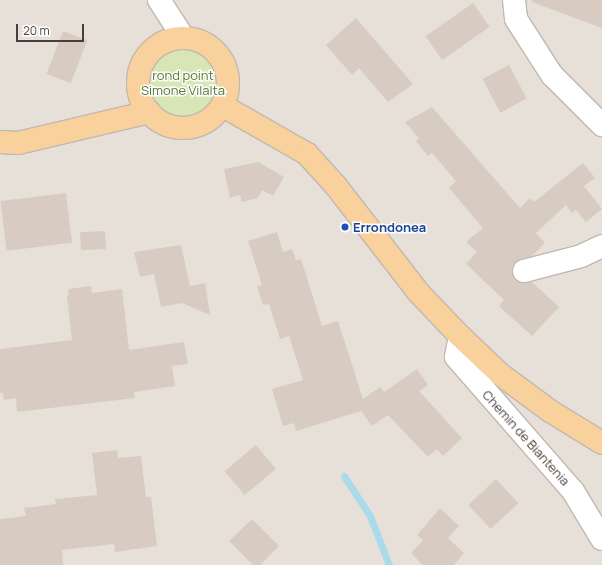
<!DOCTYPE html>
<style>
body{margin:0}
#map{position:relative;width:602px;height:565px;overflow:hidden;background:#f4efe9;font-family:Manrope,sans-serif}
div>[style]{position:absolute}
.residential>*{inset:0;background:#e7e0d8;transform-origin:0 0}
.green>*{inset:0;background:#d7e6b4}
.round{border-radius:50%}
.stream>*{height:7px;margin:-3.5px;padding:0 3.5px;transform-origin:3.5px;border-radius:3.5px;background:#a9dbed}
.building>*{inset:0;background:#d8ccc2;transform-origin:0 0}
.roads{filter:drop-shadow(1px 0 #c2b8af) drop-shadow(-1px 0 #c2b8af) drop-shadow(0 1px #c2b8af) drop-shadow(0 -1px #c2b8af)}
.minor>*{height:22px;margin:-11px;padding:0 11px;transform-origin:11px;border-radius:11px;background:#fff}
.major>*{height:22px;margin:-11px;padding:0 11px;transform-origin:11px;border-radius:11px;background:#f9d19d}
.major>.ring{margin:-11px;padding:0;box-sizing:content-box;background:none;border:22px solid #f9d19d;border-radius:50%}
.dots>*{width:11px;height:11px;translate:-50% -50%;box-sizing:border-box;border:2px solid #fff;border-radius:50%}
span{translate:-50% -50%;white-space:nowrap;text-align:center;line-height:1.15;-webkit-text-stroke:3px #fff;paint-order:stroke}
.park-label{font-size:13px;color:#54772d}
.transit-label{font-size:13px;color:#164399;font-weight:700}
.left{translate:0 -50%;text-align:left}
.street-label{font-size:13px;color:#473f38}
.scale{position:absolute;left:16px;top:24px;width:68px;height:18px;box-sizing:border-box;border:2px solid #473f38;border-top:0;padding-left:5px;font-size:12px;line-height:14px;white-space:nowrap;color:#473f38;-webkit-text-stroke:3px #fff;paint-order:stroke}
</style>
<div id="map">
<div class="residential">
<div style="left:0;top:0;width:602px;height:565px"></div>
</div>
<div class="green">
<div class="round" style="left:138px;top:38px;width:90px;height:90px"></div>
</div>
<div class="stream">
<div style="left:344px;top:476px;width:48px;rotate:57deg"></div>
<div style="left:370px;top:516px;width:53px;rotate:68.8deg"></div>
</div>
<div class="building">
<div style="clip-path:polygon(532px 0,602px 0,602px 28px,532px 2px)"></div>
<div style="left:473px;top:3px;width:29px;height:58px;rotate:55deg"></div>
<div style="clip-path:polygon(356px 18px,413px 84px,388px 102px,359px 68px,352px 75px,326px 45px)"></div>
<div style="left:63px;top:31px;width:26px;height:46px;rotate:21deg"></div>
<div style="left:509px;top:65px;width:38px;height:30px;rotate:62deg"></div>
<div style="clip-path:polygon(432px 107px,520px 208px,530px 198px,534px 202px,583px 163px,595px 178px,584px 186px,602px 209px,586px 222px,576px 210px,572px 213px,566px 205px,536px 233px,545px 243px,532px 256px,516px 262px,512px 267px,515px 280px,521px 283px,532px 282px,559px 307px,532px 336px,499px 306px,504px 300px,466px 264px,477px 252px,466px 242px,483px 228px,449px 188px,456px 181px,432px 153px,428px 156px,416px 141px,419px 138px,405px 122px)"></div>
<div style="clip-path:polygon(258px 162px,284px 177px,273px 196px,262px 190px,258px 198px,242px 202px,240px 195px,230px 198px,224px 169px)"></div>
<div style="left:66px;top:193px;width:50px;height:66px;rotate:83deg"></div>
<div style="left:105px;top:231px;width:18px;height:25px;rotate:87deg"></div>
<div style="clip-path:polygon(277px 232px,283px 252px,292px 249px,296px 260px,301px 259px,322px 326px,338px 321px,363px 399px,380px 387px,384px 392px,417px 369px,428px 385px,419px 391px,462px 438px,443px 456px,437px 449px,428px 457px,388px 415px,372px 426px,361px 411px,296px 431px,294px 423px,283px 426px,272px 389px,303px 380px,289px 336px,280px 339px,269px 304px,263px 305px,257px 286px,262px 285px,248px 241px)"></div>
<div style="clip-path:polygon(181px 245px,190px 286px,205px 283px,210px 315px,182px 303px,161px 307px,154px 274px,140px 277px,134px 252px)"></div>
<div style="clip-path:polygon(91px 286px,92px 293px,122px 289px,129px 350px,184px 342px,188px 364px,172px 366px,175px 386px,134px 392px,135px 398px,17px 412px,16px 398px,4px 400px,3px 393px,0 393px,0 349px,72px 340px,67px 296px,69px 295px,68px 289px)"></div>
<div style="left:256px;top:445px;width:31px;height:41px;rotate:50deg"></div>
<div style="clip-path:polygon(117px 450px,118px 458px,141px 456px,146px 497px,151px 497px,157px 546px,115px 552px,114px 544px,62px 550px,63px 565px,0 565px,0 519px,26px 516px,24px 508px,56px 504px,55px 499px,97px 495px,92px 453px)"></div>
<div style="left:496px;top:479px;width:33px;height:38px;rotate:47deg"></div>
<div style="clip-path:polygon(440px 508px,459px 526px,448px 538px,464px 553px,454px 565px,423px 565px,411px 553px,423px 540px,417px 535px)"></div>
<div style="clip-path:polygon(252px 519px,279px 546px,260px 565px,253px 565px,229px 541px)"></div>
</div>
<div class="roads">
<div class="minor">
<div style="left:159px;top:0;width:44px;rotate:57deg"></div>
<div style="left:514px;top:0;width:19px;rotate:84deg"></div>
<div style="left:516px;top:19px;width:67px;rotate:57.3deg"></div>
<div style="left:552px;top:75px;width:71px;rotate:45deg"></div>
<div style="left:524px;top:271px;width:59px;rotate:-14.7deg"></div>
<div style="left:581px;top:256px;width:23px;rotate:-25deg"></div>
<div style="left:460px;top:336px;width:21px;rotate:101deg"></div>
<div style="left:456px;top:357px;width:178px;rotate:48.9deg"></div>
<div style="left:573px;top:491px;width:56px;rotate:58.9deg"></div>
</div>
<div class="major">
<div class="ring" style="left:138px;top:38px;width:68px;height:68px"></div>
<div style="left:223px;top:106px;width:97px;rotate:29.7deg"></div>
<div style="left:307px;top:154px;width:43px;rotate:47.8deg"></div>
<div style="left:336px;top:186px;width:135px;rotate:52.2deg"></div>
<div style="left:419px;top:293px;width:59px;rotate:46.4deg"></div>
<div style="left:460px;top:336px;width:55px;rotate:43.5deg"></div>
<div style="left:500px;top:374px;width:62px;rotate:36.5deg"></div>
<div style="left:550px;top:411px;width:61px;rotate:31.6deg"></div>
<div style="left:0;top:142px;width:18px;rotate:3deg"></div>
<div style="left:18px;top:143px;width:135px;rotate:-13.3deg"></div>
</div>
</div>
<div class="dots">
<div style="left:345px;top:227px;background:#1a4fb4"></div>
</div>
<div class="park-label">
<span style="left:183px;top:83px">rond point<br>Simone Vilalta</span>
</div>
<div class="transit-label">
<span class="left" style="left:353px;top:227px">Errondonea</span>
</div>
<div class="street-label">
<span style="left:526px;top:438px;rotate:48deg">Chemin de Biantenia</span>
</div>
<div class="scale">20 m</div>
</div>
